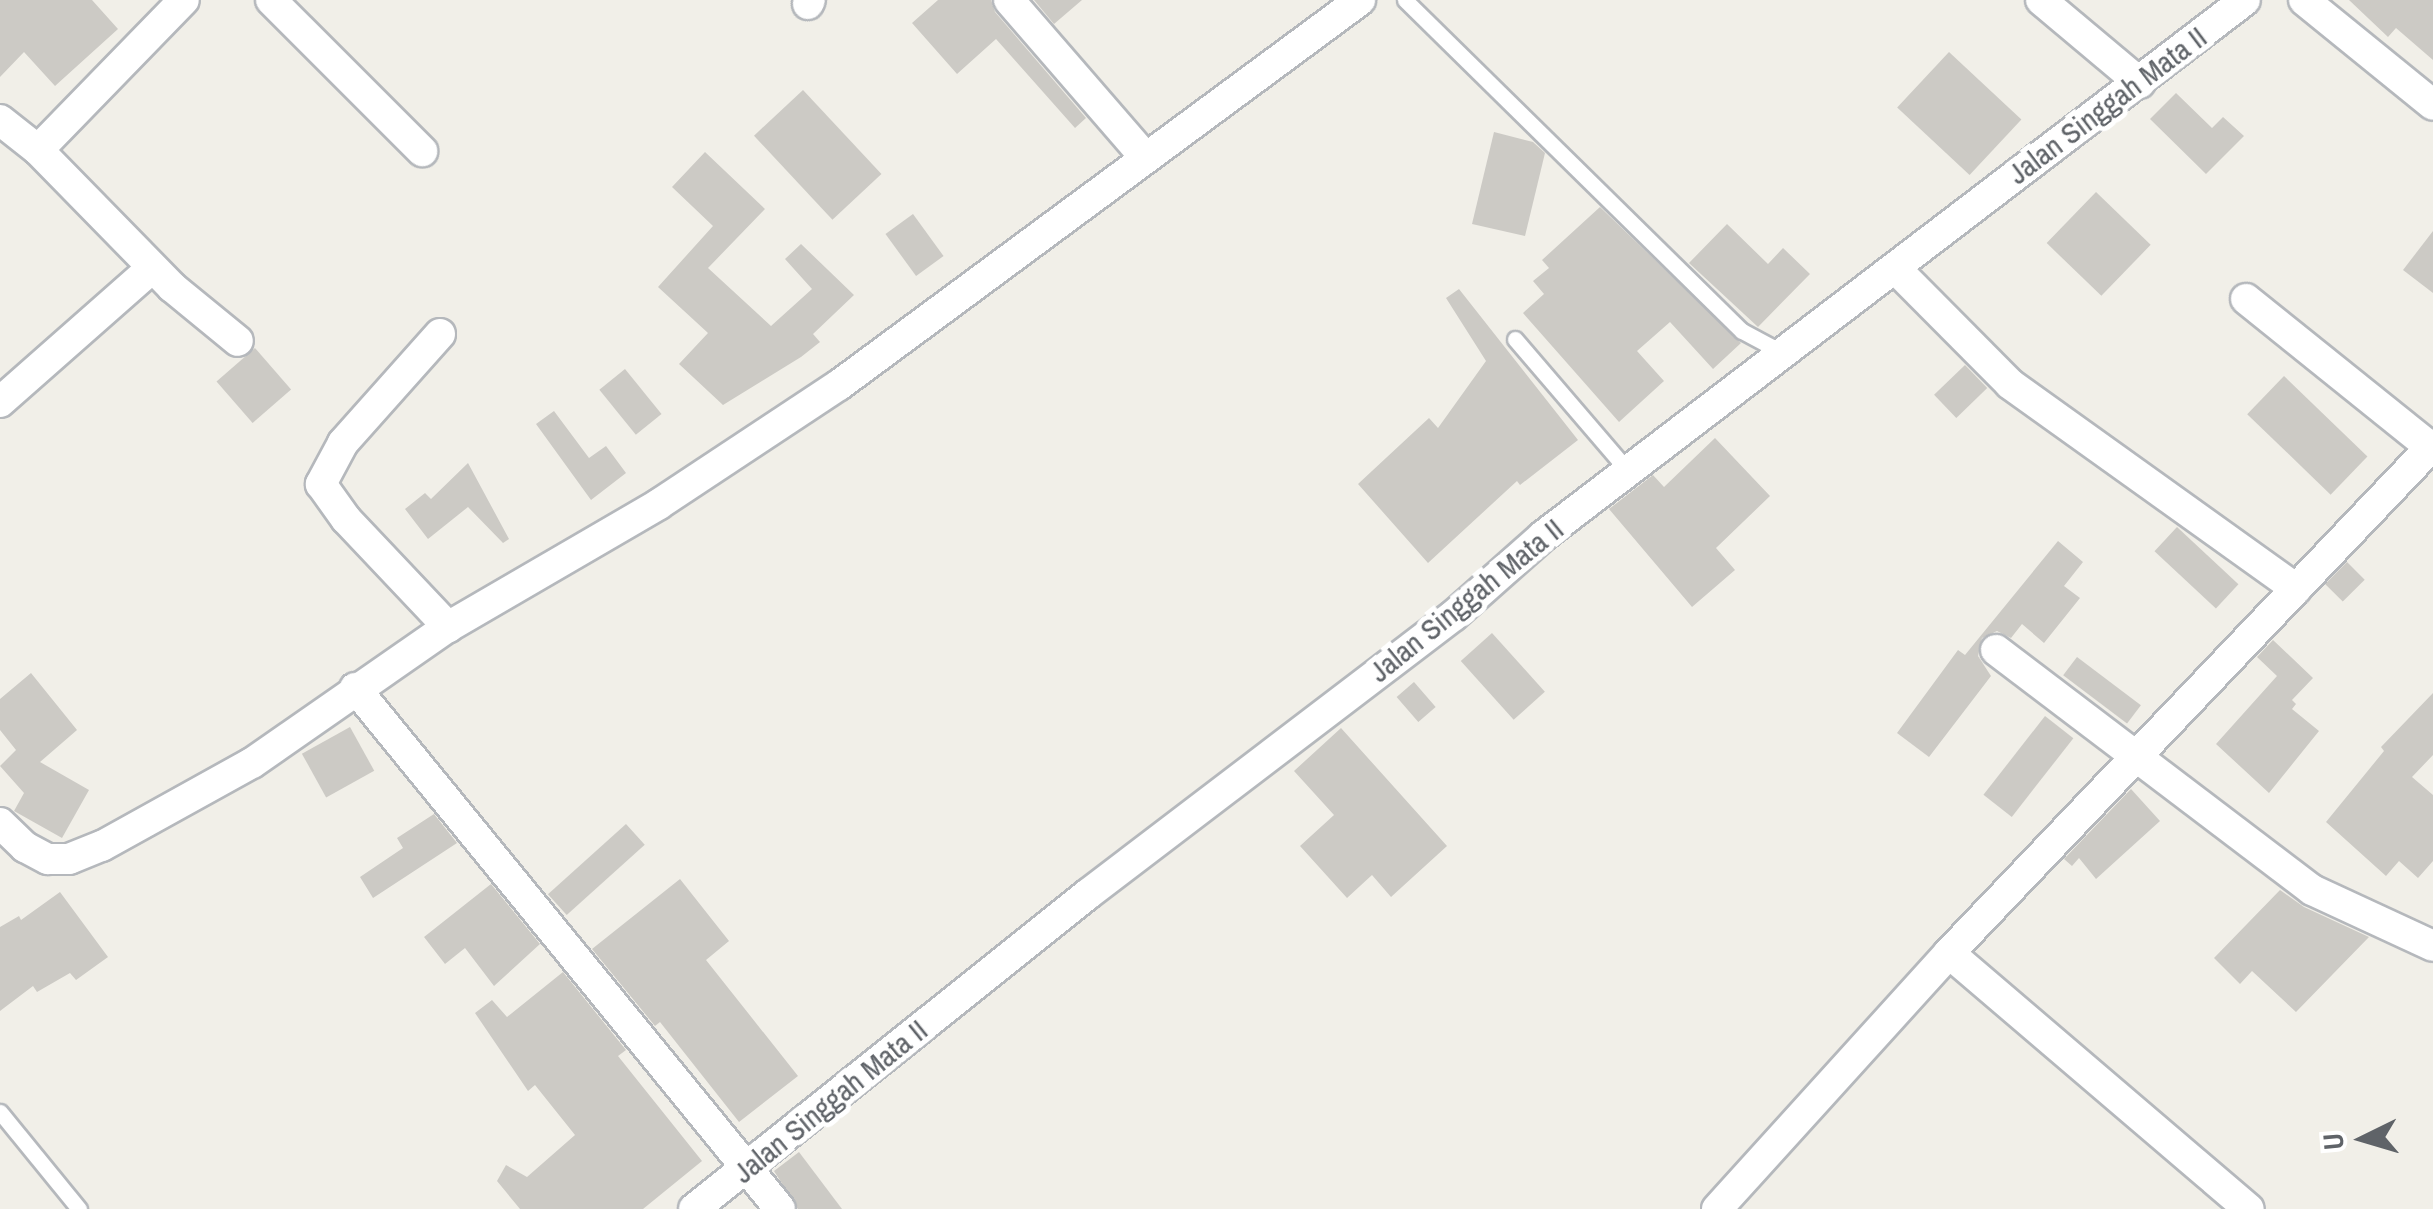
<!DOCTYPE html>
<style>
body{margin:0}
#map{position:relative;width:2433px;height:1209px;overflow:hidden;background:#f1efe8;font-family:"Archivo Narrow",sans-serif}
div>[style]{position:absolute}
.building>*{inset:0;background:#cccac5;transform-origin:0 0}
.roads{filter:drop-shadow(2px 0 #b5b8bc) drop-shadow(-2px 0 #b5b8bc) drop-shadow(0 2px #b5b8bc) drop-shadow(0 -2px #b5b8bc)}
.service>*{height:15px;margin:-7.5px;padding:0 7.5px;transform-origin:7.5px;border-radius:7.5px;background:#fff}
.minor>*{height:30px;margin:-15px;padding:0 15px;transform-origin:15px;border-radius:15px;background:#fff}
span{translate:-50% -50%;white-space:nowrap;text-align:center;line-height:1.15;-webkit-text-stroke:10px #fff;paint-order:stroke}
.street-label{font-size:30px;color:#5f6368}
.north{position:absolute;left:2313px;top:1089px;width:100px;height:100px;-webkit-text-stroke:8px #fff;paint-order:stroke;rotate:265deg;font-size:28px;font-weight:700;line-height:40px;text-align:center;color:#5f6368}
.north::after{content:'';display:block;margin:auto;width:35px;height:45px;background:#5f6368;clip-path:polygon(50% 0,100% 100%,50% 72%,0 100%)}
</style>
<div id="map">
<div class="building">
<div style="clip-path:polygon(0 0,92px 0,118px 29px,55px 86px,24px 52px,0 77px)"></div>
<div style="clip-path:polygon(938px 0,991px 0,995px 12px,1086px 118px,1075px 128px,996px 39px,957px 74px,912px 23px)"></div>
<div style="clip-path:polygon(1034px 0,1082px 0,1054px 24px)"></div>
<div style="clip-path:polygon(2349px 0,2433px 0,2433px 60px,2396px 28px,2388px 37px)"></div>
<div style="left:1949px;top:52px;width:99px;height:76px;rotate:43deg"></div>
<div style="left:803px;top:90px;width:115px;height:67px;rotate:47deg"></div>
<div style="clip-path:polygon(2176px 93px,2212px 128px,2223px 117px,2244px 136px,2206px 174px,2150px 119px)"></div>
<div style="clip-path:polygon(1494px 132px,1533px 142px,1545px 153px,1525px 236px,1472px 224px)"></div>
<div style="clip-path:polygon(705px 152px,765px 209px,708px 268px,771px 326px,812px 289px,785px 259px,801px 244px,854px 295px,813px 334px,820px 342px,801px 357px,723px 405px,679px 364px,708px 333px,658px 287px,713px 226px,672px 187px)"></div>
<div style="left:2096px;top:192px;width:76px;height:71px;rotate:44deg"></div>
<div style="clip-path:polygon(1600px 207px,1741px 343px,1713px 369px,1670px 322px,1637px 351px,1664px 381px,1619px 422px,1523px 313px,1544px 294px,1533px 281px,1549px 268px,1542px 260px)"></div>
<div style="left:913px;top:214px;width:52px;height:34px;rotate:54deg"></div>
<div style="clip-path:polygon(1727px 224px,1768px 264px,1783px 248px,1810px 274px,1758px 327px,1689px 263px)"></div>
<div style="clip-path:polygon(2433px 231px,2433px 293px,2403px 270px)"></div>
<div style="clip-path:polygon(1459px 289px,1578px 440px,1520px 485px,1517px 481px,1428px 563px,1358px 484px,1429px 418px,1438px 428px,1486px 361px,1446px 298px)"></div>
<div style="left:255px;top:348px;width:55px;height:51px;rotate:49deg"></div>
<div style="left:1965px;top:365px;width:32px;height:43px;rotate:46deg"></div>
<div style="left:625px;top:369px;width:58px;height:33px;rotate:51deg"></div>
<div style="left:2284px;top:376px;width:116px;height:53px;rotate:44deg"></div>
<div style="clip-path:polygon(554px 411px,589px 458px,606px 446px,626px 473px,591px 500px,536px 424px)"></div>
<div style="clip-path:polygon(1715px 438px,1770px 496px,1716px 548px,1735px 570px,1692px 607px,1609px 509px,1653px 475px,1664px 487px)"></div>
<div style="clip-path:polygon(468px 463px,509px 539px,503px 543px,468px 507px,428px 539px,405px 509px,425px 493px,431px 499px)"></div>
<div style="left:2177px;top:527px;width:84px;height:33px;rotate:43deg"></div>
<div style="clip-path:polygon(2058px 541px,2083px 562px,2064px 586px,2080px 598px,2044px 643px,2022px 624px,2011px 638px,1997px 631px,1982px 638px,1978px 656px,1991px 676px,1929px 757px,1897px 733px,1958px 650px,1965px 655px)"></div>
<div style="left:2347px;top:562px;width:25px;height:31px;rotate:45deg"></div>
<div style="left:1492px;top:633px;width:79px;height:42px;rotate:48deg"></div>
<div style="clip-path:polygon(2273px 640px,2313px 678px,2292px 700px,2296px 704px,2292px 709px,2319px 731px,2269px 793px,2216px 744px,2277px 676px,2257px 657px)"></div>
<div style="left:2077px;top:657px;width:80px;height:23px;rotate:37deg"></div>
<div style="clip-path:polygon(31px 673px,77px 730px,40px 762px,89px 790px,62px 838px,14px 811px,24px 793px,0 766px,16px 750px,0 730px,0 699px)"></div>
<div style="left:1414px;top:682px;width:33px;height:23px;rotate:49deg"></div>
<div style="clip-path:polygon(2433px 693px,2433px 755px,2412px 777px,2433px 795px,2433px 861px,2418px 878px,2399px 861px,2386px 876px,2326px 822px,2384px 751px,2381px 747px)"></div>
<div style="left:2045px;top:716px;width:36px;height:100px;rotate:38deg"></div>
<div style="left:350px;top:727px;width:50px;height:55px;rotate:61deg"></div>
<div style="clip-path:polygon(1341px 728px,1447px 846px,1391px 897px,1372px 875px,1347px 898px,1300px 846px,1334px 815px,1294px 771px)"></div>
<div style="clip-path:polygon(2131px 789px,2160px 821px,2096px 879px,2079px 858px,2072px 866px,2064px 859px)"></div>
<div style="clip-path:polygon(434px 814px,457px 843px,373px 898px,360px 877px,403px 848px,397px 838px)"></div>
<div style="left:626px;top:824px;width:28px;height:105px;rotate:48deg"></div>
<div style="clip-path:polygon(680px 879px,729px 941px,706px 960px,798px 1076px,739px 1122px,660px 1022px,655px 1026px,592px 949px)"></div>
<div style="clip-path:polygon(491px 884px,540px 944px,494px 986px,465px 948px,445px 964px,424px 937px)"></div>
<div style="clip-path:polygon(2280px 890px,2304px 907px,2369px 937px,2296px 1012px,2252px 971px,2240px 984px,2214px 958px)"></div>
<div style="clip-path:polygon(60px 892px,108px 957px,76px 980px,70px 973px,37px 992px,33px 986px,0 1011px,0 927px,19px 916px,21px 920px)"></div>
<div style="clip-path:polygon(563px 972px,626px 1050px,618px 1056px,702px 1161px,643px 1209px,520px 1209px,497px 1181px,506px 1165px,527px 1177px,575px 1135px,535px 1085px,528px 1091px,475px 1013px,492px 1000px,507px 1017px)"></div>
<div style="clip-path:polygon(799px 1152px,842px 1209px,798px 1209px,774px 1171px)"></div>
</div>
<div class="roads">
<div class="service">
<div style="left:1405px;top:0;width:472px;rotate:44.5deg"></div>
<div style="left:1742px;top:331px;width:49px;rotate:28.1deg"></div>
<div style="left:1515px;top:339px;width:174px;rotate:49.4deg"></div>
<div style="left:0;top:1112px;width:125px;rotate:50.8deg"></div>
</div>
<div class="minor">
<div style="left:271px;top:0;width:214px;rotate:45deg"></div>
<div style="left:1009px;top:0;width:208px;rotate:49.1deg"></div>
<div style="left:2041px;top:0;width:129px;rotate:40deg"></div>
<div style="left:2304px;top:0;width:166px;rotate:39.1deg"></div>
<div style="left:808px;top:4px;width:4px;rotate:-63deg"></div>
<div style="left:0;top:120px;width:48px;rotate:38.3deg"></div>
<div style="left:38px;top:150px;width:192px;rotate:45.6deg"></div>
<div style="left:172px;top:287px;width:85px;rotate:39.3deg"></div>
<div style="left:38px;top:150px;width:209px;rotate:-45.8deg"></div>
<div style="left:1895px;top:268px;width:163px;rotate:45.2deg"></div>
<div style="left:2010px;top:384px;width:352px;rotate:35.6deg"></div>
<div style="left:2246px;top:299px;width:238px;rotate:38.8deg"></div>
<div style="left:440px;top:334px;width:146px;rotate:131.7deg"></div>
<div style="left:343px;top:443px;width:47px;rotate:118.2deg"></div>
<div style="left:321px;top:484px;width:43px;rotate:54.5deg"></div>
<div style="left:346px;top:519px;width:149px;rotate:46.6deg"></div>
<div style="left:0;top:402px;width:203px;rotate:-41.4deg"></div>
<div style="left:1996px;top:650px;width:397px;rotate:37.2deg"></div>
<div style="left:2312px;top:890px;width:133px;rotate:24.8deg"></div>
<div style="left:355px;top:688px;width:672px;rotate:50.79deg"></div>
<div style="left:0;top:823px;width:35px;rotate:44deg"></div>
<div style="left:25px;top:847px;width:26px;rotate:28deg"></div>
<div style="left:48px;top:859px;width:21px"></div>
<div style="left:69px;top:859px;width:35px;rotate:-22deg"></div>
<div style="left:102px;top:846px;width:171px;rotate:-29deg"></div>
<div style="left:252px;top:763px;width:239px;rotate:-34.8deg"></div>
<div style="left:448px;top:627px;width:244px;rotate:-30.2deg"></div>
<div style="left:659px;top:504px;width:216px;rotate:-33.5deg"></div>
<div style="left:839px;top:385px;width:648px;rotate:-36.46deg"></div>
<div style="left:1949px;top:953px;width:394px;rotate:40.5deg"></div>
<div style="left:694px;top:1209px;width:504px;rotate:-38.64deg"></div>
<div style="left:1088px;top:894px;width:459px;rotate:-37.3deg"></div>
<div style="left:1453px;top:616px;width:120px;rotate:-41.6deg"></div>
<div style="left:1543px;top:536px;width:883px;rotate:-37.36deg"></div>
<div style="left:1717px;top:1209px;width:345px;rotate:-47.8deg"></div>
<div style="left:1949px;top:953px;width:702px;rotate:-46.39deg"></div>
</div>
</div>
<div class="street-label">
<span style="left:2107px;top:105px;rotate:-37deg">Jalan Singgah Mata II</span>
<span style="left:1466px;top:600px;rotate:-39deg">Jalan Singgah Mata II</span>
<span style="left:830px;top:1101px;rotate:-39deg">Jalan Singgah Mata II</span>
</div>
<div class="north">U</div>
</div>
